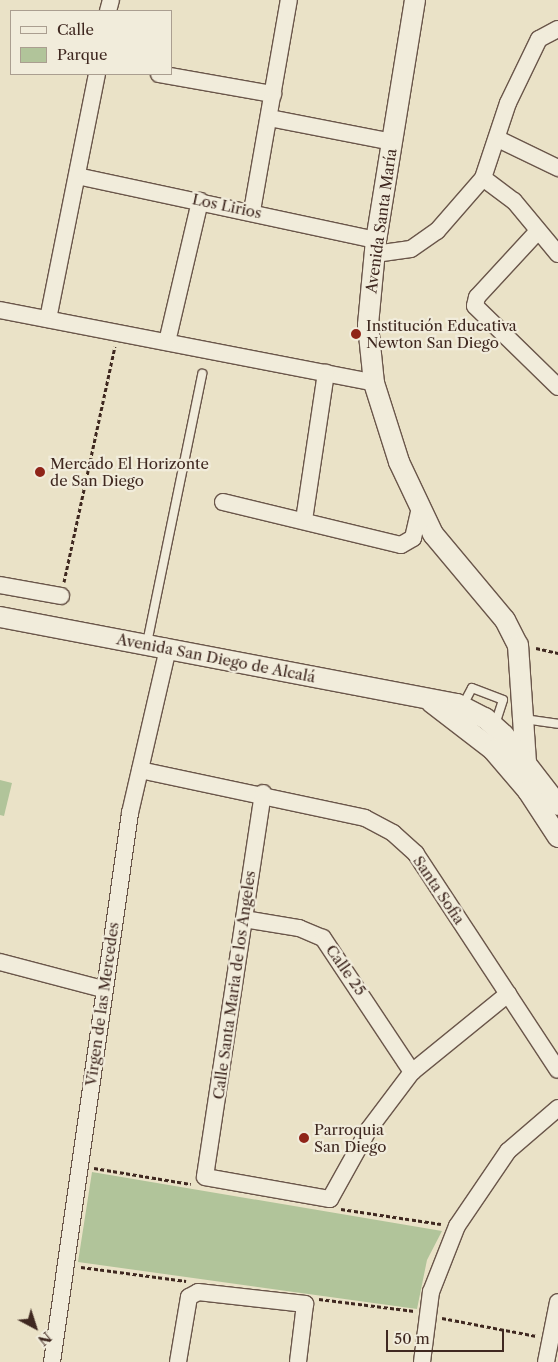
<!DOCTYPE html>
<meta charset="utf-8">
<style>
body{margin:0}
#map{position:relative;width:558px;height:1362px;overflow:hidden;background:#eae2c7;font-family:"Libre Caslon Text",serif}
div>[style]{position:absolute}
.green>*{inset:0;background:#b1c49a}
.path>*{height:3px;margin-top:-1.5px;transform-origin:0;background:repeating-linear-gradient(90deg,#3f2820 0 4px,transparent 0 6.5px)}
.roads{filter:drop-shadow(1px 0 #6a564a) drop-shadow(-1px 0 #6a564a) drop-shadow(0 1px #6a564a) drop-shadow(0 -1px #6a564a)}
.service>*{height:8px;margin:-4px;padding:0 4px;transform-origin:4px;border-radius:4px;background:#f1ecdb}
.minor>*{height:16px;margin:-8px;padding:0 8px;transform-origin:8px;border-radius:8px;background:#f1ecdb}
.tertiary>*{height:20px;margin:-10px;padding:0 10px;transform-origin:10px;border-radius:10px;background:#f1ecdb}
.dots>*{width:14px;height:14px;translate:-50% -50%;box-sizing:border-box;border:2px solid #f1ecdb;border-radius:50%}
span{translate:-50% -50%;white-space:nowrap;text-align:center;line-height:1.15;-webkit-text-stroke:4.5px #f1ecdb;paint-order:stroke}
.street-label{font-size:15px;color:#3f2820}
.poi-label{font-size:15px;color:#3f2820}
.left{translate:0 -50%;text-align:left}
.legend{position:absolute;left:10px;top:10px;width:162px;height:65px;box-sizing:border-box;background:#f1ecdb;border:1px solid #aa9e90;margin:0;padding:6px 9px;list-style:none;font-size:15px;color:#3f2820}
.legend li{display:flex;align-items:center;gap:10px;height:25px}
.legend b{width:25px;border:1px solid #aa9e90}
.north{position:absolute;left:10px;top:1302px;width:50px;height:50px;-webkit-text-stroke:4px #f1ecdb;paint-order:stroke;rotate:140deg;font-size:14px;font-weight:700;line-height:20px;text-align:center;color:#3f2820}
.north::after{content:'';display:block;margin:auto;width:18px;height:22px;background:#3f2820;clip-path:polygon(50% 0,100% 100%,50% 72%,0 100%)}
.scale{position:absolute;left:386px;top:1330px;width:118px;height:22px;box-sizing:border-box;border:2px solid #3f2820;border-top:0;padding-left:6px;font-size:15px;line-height:18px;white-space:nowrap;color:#3f2820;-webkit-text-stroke:4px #f1ecdb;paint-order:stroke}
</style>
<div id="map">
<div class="green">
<div style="clip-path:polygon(0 780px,12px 783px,4px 816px,0 815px)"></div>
<div style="clip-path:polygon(92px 1172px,442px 1231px,427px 1260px,417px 1309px,78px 1262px)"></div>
</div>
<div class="path">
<div style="left:64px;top:582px;width:241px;rotate:-77.8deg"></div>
<div style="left:536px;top:648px;width:23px;rotate:13deg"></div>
<div style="left:94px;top:1168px;width:98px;rotate:9.4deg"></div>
<div style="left:341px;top:1209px;width:101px;rotate:8.5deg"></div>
<div style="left:81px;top:1267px;width:106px;rotate:7.6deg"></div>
<div style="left:319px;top:1299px;width:96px;rotate:7.2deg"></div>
<div style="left:442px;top:1318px;width:96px;rotate:10.8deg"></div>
</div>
<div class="roads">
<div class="service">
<div style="left:147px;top:643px;width:275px;rotate:-78.4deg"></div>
<div style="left:463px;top:705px;width:19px;rotate:-62deg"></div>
<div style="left:472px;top:688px;width:33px;rotate:21deg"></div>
<div style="left:503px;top:700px;width:25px;rotate:108deg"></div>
<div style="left:524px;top:719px;width:34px;rotate:8deg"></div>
</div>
<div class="minor">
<div style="left:108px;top:11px;width:11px;rotate:-75deg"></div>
<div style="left:159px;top:74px;width:116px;rotate:10deg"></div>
<div style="left:269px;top:118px;width:125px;rotate:11deg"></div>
<div style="left:498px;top:139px;width:67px;rotate:25.8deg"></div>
<div style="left:77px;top:176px;width:306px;rotate:12.1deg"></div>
<div style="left:483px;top:178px;width:39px;rotate:37deg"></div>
<div style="left:514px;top:201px;width:69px;rotate:50.3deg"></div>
<div style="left:252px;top:211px;width:214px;rotate:-80.1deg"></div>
<div style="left:538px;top:231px;width:90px;rotate:132.7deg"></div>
<div style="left:477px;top:297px;width:9px;rotate:103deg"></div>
<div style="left:475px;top:306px;width:116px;rotate:44.3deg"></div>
<div style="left:375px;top:254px;width:36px;rotate:-8deg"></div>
<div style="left:411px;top:249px;width:32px;rotate:-35deg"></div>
<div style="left:437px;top:231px;width:70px;rotate:-49deg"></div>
<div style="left:483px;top:178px;width:79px;rotate:-71.6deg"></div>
<div style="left:508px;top:103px;width:71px;rotate:-64.2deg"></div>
<div style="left:539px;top:39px;width:21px;rotate:-28deg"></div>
<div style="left:0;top:310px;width:381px;rotate:11deg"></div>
<div style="left:48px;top:319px;width:250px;rotate:-78.7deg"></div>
<div style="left:167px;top:342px;width:145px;rotate:-76.8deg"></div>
<div style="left:223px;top:502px;width:183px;rotate:13.6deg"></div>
<div style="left:401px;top:545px;width:14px;rotate:-30deg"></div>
<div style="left:413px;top:538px;width:32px;rotate:-77deg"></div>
<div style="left:304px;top:520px;width:149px;rotate:-81.5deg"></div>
<div style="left:0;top:585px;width:62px;rotate:10.2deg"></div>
<div style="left:140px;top:770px;width:230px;rotate:12deg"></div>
<div style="left:365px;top:818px;width:32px;rotate:28deg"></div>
<div style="left:393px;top:833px;width:31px;rotate:42deg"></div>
<div style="left:416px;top:854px;width:258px;rotate:56.7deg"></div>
<div style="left:263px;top:793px;width:388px;rotate:98.6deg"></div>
<div style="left:205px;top:1177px;width:127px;rotate:10deg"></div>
<div style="left:330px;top:1199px;width:80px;rotate:-60.9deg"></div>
<div style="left:369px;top:1129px;width:71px;rotate:-53deg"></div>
<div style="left:412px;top:1072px;width:124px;rotate:-39.1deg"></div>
<div style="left:244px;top:919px;width:56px;rotate:9.3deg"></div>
<div style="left:299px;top:928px;width:26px;rotate:23deg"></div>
<div style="left:323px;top:938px;width:161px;rotate:56.4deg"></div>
<div style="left:0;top:962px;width:106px;rotate:14.7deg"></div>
<div style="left:52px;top:1362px;width:555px;rotate:-81.91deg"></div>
<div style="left:130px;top:813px;width:168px;rotate:-77deg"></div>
<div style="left:178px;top:1362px;width:66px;rotate:-80.4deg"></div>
<div style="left:189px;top:1297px;width:10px;rotate:-29deg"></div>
<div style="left:198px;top:1292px;width:108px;rotate:6.4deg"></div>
<div style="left:305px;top:1304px;width:58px;rotate:96.9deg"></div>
<div style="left:422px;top:1362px;width:71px;rotate:-82.7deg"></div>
<div style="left:431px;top:1292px;width:71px;rotate:-68.5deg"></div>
<div style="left:457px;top:1226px;width:91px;rotate:-55.8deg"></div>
<div style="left:508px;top:1151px;width:66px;rotate:-40.7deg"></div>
<div style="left:546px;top:1362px;width:61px;rotate:-78.7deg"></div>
</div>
<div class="tertiary">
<div style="left:415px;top:0;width:243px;rotate:99.2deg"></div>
<div style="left:376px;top:240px;width:85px;rotate:95.4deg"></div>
<div style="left:368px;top:325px;width:58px;rotate:84.1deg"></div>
<div style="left:374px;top:383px;width:83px;rotate:72.4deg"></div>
<div style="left:399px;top:462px;width:80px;rotate:64.7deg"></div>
<div style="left:433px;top:534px;width:112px;rotate:50.1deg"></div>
<div style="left:505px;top:620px;width:28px;rotate:63deg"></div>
<div style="left:518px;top:645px;width:146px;rotate:86.1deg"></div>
<div style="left:0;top:617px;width:465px;rotate:10.8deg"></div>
<div style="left:457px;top:704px;width:31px;rotate:27deg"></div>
<div style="left:485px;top:718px;width:25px;rotate:42deg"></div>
<div style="left:504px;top:735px;width:88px;rotate:52.4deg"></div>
<div style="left:431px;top:702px;width:78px;rotate:37.7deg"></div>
<div style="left:493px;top:750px;width:54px;rotate:49.5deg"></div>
<div style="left:528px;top:791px;width:55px;rotate:56.9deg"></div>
</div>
</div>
<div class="dots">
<div style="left:356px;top:334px;background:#8f2418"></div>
<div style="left:40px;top:472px;background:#8f2418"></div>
<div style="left:304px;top:1138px;background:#8f2418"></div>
</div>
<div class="street-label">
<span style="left:227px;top:206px;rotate:12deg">Los Lirios</span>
<span style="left:381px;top:221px;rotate:-82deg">Avenida Santa María</span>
<span style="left:216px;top:658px;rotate:11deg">Avenida San Diego de Alcalá</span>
<span style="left:439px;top:890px;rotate:56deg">Santa Sofia</span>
<span style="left:346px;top:970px;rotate:55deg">Calle 25</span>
<span style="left:234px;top:985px;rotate:-82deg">Calle Santa Maria de los Angeles</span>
<span style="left:102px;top:1004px;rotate:-82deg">Virgen de las Mercedes</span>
</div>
<div class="poi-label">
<span class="left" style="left:366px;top:334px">Institución Educativa<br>Newton San Diego</span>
<span class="left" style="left:50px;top:472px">Mercado El Horizonte<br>de San Diego</span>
<span class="left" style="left:314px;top:1138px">Parroquia<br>San Diego</span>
</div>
<ul class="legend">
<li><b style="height:6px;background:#f1ecdb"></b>Calle</li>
<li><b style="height:14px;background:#b1c49a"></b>Parque</li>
</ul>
<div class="north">N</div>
<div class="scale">50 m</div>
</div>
